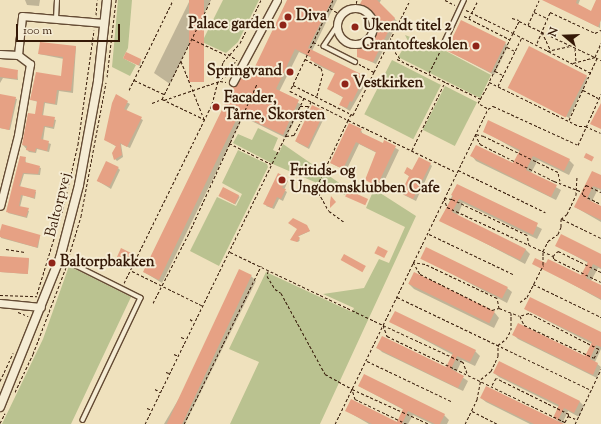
<!DOCTYPE html>
<meta charset="utf-8">
<style>
body{margin:0}
#map{position:relative;width:601px;height:424px;overflow:hidden;background:#efe1bd;font-family:"Sorts Mill Goudy",serif}
div>[style]{position:absolute}
.green>*{inset:0;background:#bac290;transform-origin:0 0}
.shadow>*{inset:0;background:#0003;transform-origin:0 0}
.building>*{inset:0;background:#e6a184;transform-origin:0 0}
.path>*{height:1px;margin-top:-0.5px;transform-origin:0;background:repeating-linear-gradient(90deg,#351907 0 3px,transparent 0 5px)}
.roads{filter:drop-shadow(1px 0 #644b34) drop-shadow(-1px 0 #644b34) drop-shadow(0 1px #644b34) drop-shadow(0 -1px #644b34)}
.service>*{height:3.5px;margin:-1.75px;padding:0 1.75px;transform-origin:1.75px;border-radius:1.75px;background:#f5ecd4}
.minor>*{height:7px;margin:-3.5px;padding:0 3.5px;transform-origin:3.5px;border-radius:3.5px;background:#f5ecd4}
.minor>.ring{margin:-3.5px;padding:0;box-sizing:content-box;background:none;border:7px solid #f5ecd4;border-radius:50%}
.tertiary>*{height:8px;margin:-4px;padding:0 4px;transform-origin:4px;border-radius:4px;background:#f5ecd4}
.dots>*{width:11px;height:11px;translate:-50% -50%;box-sizing:border-box;border:2px solid #f5ecd4;border-radius:50%}
span{translate:-50% -50%;white-space:nowrap;text-align:center;line-height:1.15;-webkit-text-stroke:4px #f5ecd4;paint-order:stroke}
.poi-label{font-size:15px;color:#351907;font-weight:700}
.left{translate:0 -50%;text-align:left}
.right{translate:-100% -50%;text-align:right}
.street-label{font-size:15px;color:#351907}
.north{position:absolute;left:545px;top:16px;width:40px;height:40px;-webkit-text-stroke:3px #f5ecd4;paint-order:stroke;rotate:289deg;font-size:11px;font-weight:700;line-height:16px;text-align:center;color:#351907}
.north::after{content:'';display:block;margin:auto;width:14px;height:18px;background:#351907;clip-path:polygon(50% 0,100% 100%,50% 72%,0 100%)}
.scale{position:absolute;left:16px;top:24px;width:104px;height:18px;box-sizing:border-box;border:2px solid #351907;border-top:0;padding-left:5px;font-size:12px;line-height:14px;white-space:nowrap;color:#351907;-webkit-text-stroke:3px #f5ecd4;paint-order:stroke}
</style>
<div id="map">
<div class="green">
<div style="clip-path:polygon(118px 0,132px 0,128px 48px,123px 58px,136px 65px,130px 76px,112px 67px)"></div>
<div style="clip-path:polygon(223px 0,259px 0,238px 42px,226px 53px,202px 42px)"></div>
<div style="clip-path:polygon(405px 35px,444px 50px,491px 75px,480px 98px,398px 57px,408px 41px)"></div>
<div style="left:392px;top:60px;width:55px;height:61px;rotate:27deg"></div>
<div style="left:445px;top:86px;width:36px;height:49px;rotate:27deg"></div>
<div style="clip-path:polygon(258px 128px,278px 138px,273px 150px,279px 153px,283px 144px,348px 189px,345px 195px,275px 165px,233px 143px,238px 134px,252px 140px)"></div>
<div style="clip-path:polygon(238px 150px,267px 164px,268px 167px,219px 266px,190px 251px,217px 197px,236px 206px,242px 194px,222px 183px)"></div>
<div style="clip-path:polygon(374px 189px,416px 216px,320px 424px,230px 424px,259px 362px,229px 349px,266px 272px,352px 312px,354px 308px,323px 294px,364px 288px,379px 259px,389px 263px,405px 227px,366px 208px)"></div>
<div style="clip-path:polygon(69px 266px,131px 297px,71px 424px,2px 424px,43px 339px)"></div>
</div>
<div class="shadow">
<div style="clip-path:polygon(25px 0,40px 0,39px 6px,27px 5px)"></div>
<div style="clip-path:polygon(190px 0,211px 0,170px 84px,154px 73px)"></div>
<div style="clip-path:polygon(288px 0,337px 0,312px 51px,368px 80px,350px 111px,340px 105px,344px 98px,329px 89px,336px 74px,315px 64px,312px 58px,299px 52px,279px 92px,302px 105px,286px 138px,243px 117px,162px 283px,144px 272px,250px 79px)"></div>
<div style="clip-path:polygon(363px 0,381px 0,379px 4px,398px 22px,376px 64px,358px 56px,376px 36px,378px 21px)"></div>
<div style="clip-path:polygon(545px 0,580px 0,578px 5px,592px 12px,597px 0,601px 0,600px 28px)"></div>
<div style="clip-path:polygon(505px 43px,508px 46px,494px 75px,447px 50px)"></div>
<div style="clip-path:polygon(76px 47px,73px 93px,59px 91px,57px 105px,45px 103px,43px 116px,56px 120px,54px 129px,45px 127px,43px 141px,51px 144px,49px 152px,37px 149px,36px 153px,29px 152px,23px 145px,36px 115px,38px 102px,32px 100px,62px 77px,64px 59px,39px 54px)"></div>
<div style="clip-path:polygon(127px 53px,141px 60px,140px 66px,126px 59px)"></div>
<div style="clip-path:polygon(0 68px,17px 71px,18px 80px,3px 78px,0 83px)"></div>
<div style="clip-path:polygon(586px 76px,588px 78px,569px 118px,510px 87px)"></div>
<div style="clip-path:polygon(0 95px,17px 99px,10px 130px,0 128px)"></div>
<div style="clip-path:polygon(116px 96px,130px 104px,126px 111px,143px 120px,130px 148px,121px 144px,123px 157px,117px 161px,115px 159px,117px 147px,106px 140px)"></div>
<div style="clip-path:polygon(324px 112px,326px 114px,309px 149px,298px 143px,296px 141px)"></div>
<div style="clip-path:polygon(350px 124px,361px 130px,363px 135px,383px 145px,385px 142px,399px 150px,381px 188px,366px 179px,377px 153px,359px 144px,346px 171px,331px 163px)"></div>
<div style="clip-path:polygon(484px 131px,569px 160px,574px 165px,569px 175px,538px 160px,531px 173px,561px 190px,556px 200px,476px 161px,472px 156px,514px 164px,520px 152px)"></div>
<div style="clip-path:polygon(25px 158px,26px 163px,41px 168px,40px 175px,24px 174px,20px 187px,36px 192px,35px 199px,23px 195px,20px 207px,29px 211px,27px 218px,8px 213px)"></div>
<div style="clip-path:polygon(430px 164px,432px 166px,416px 201px,404px 195px,402px 193px,410px 177px,405px 173px)"></div>
<div style="clip-path:polygon(118px 168px,120px 170px,111px 189px,98px 181px)"></div>
<div style="clip-path:polygon(601px 176px,601px 191px,598px 189px,591px 203px,601px 207px,601px 222px,575px 207px)"></div>
<div style="clip-path:polygon(286px 179px,288px 181px,284px 190px,287px 192px,283px 201px,279px 199px,274px 209px,266px 206px)"></div>
<div style="clip-path:polygon(457px 185px,542px 229px,537px 239px,463px 203px,457px 216px,525px 249px,530px 254px,525px 264px,441px 220px)"></div>
<div style="left:224px;top:188px;width:18px;height:9px;rotate:29deg"></div>
<div style="clip-path:polygon(3px 225px,40px 236px,38px 248px,1px 238px)"></div>
<div style="clip-path:polygon(307px 227px,310px 231px,297px 237px,300px 240px,298px 242px,293px 240px)"></div>
<div style="clip-path:polygon(556px 245px,601px 255px,601px 269px,598px 268px,591px 281px,601px 286px,601px 300px,534px 263px,582px 277px,588px 263px)"></div>
<div style="clip-path:polygon(121px 250px,135px 256px,134px 261px,125px 257px,123px 260px,119px 258px)"></div>
<div style="left:0;top:257px;width:29px;height:15px;rotate:4deg"></div>
<div style="clip-path:polygon(422px 258px,507px 288px,512px 292px,507px 303px)"></div>
<div style="clip-path:polygon(414px 274px,495px 313px,499px 318px,494px 328px,414px 289px,409px 284px)"></div>
<div style="clip-path:polygon(251px 276px,256px 281px,185px 424px,164px 424px)"></div>
<div style="clip-path:polygon(525px 309px,601px 333px,601px 349px,595px 362px,601px 367px,597px 378px,518px 339px,513px 334px,585px 358px,592px 344px)"></div>
<div style="clip-path:polygon(391px 322px,475px 351px,480px 356px,475px 366px,462px 360px,456px 373px,468px 381px,463px 391px,382px 352px,378px 348px,447px 368px,453px 355px)"></div>
<div style="clip-path:polygon(499px 363px,580px 402px,584px 406px,579px 417px,568px 411px,562px 424px,530px 424px,486px 402px,481px 398px,559px 422px,554px 418px,559px 407px,499px 377px,494px 373px)"></div>
<div style="clip-path:polygon(359px 386px,444px 415px,449px 420px,447px 424px,432px 424px,413px 415px,408px 424px,369px 424px,347px 411px,397px 423px,404px 410px)"></div>
</div>
<div class="building">
<div style="left:189px;top:0;width:15px;height:82px"></div>
<div style="clip-path:polygon(287px 0,332px 0,308px 48px,365px 76px,352px 102px,350px 101px,347px 108px,339px 105px,343px 97px,327px 89px,335px 73px,310px 60px,311px 57px,295px 49px,276px 89px,299px 100px,283px 135px,239px 114px,159px 280px,143px 272px,233px 87px,243px 74px,250px 77px)"></div>
<div style="clip-path:polygon(362px 0,377px 0,395px 18px,373px 62px,357px 57px,357px 47px,371px 41px,377px 29px,373px 14px,360px 4px)"></div>
<div style="clip-path:polygon(542px 0,577px 0,576px 3px,591px 11px,596px 0,601px 0,601px 20px,598px 27px)"></div>
<div style="left:461px;top:20px;width:50px;height:34px;rotate:26deg"></div>
<div style="clip-path:polygon(40px 42px,76px 46px,71px 91px,57px 90px,55px 104px,44px 102px,42px 115px,55px 117px,53px 127px,44px 126px,41px 139px,49px 141px,47px 151px,36px 148px,35px 152px,26px 150px,27px 146px,22px 145px,28px 113px,35px 114px,37px 101px,30px 100px,36px 72px,61px 76px,63px 57px,38px 54px)"></div>
<div style="left:529px;top:46px;width:65px;height:47px;rotate:27deg"></div>
<div style="left:126px;top:52px;width:17px;height:7px;rotate:25deg"></div>
<div style="clip-path:polygon(0 67px,18px 70px,17px 79px,0 77px)"></div>
<div style="clip-path:polygon(0 94px,16px 97px,9px 130px,0 128px)"></div>
<div style="clip-path:polygon(116px 94px,128px 101px,124px 109px,142px 117px,127px 147px,120px 143px,122px 155px,114px 160px,112px 153px,116px 146px,104px 140px,112px 103px)"></div>
<div style="clip-path:polygon(601px 103px,601px 129px,590px 124px)"></div>
<div style="left:312px;top:105px;width:14px;height:40px;rotate:25deg"></div>
<div style="clip-path:polygon(488px 120px,570px 159px,564px 171px,533px 156px,526px 170px,557px 185px,551px 197px,470px 156px,476px 145px,513px 163px,520px 150px,483px 132px)"></div>
<div style="clip-path:polygon(349px 123px,362px 129px,360px 132px,383px 143px,384px 140px,396px 146px,377px 186px,365px 180px,376px 152px,356px 142px,343px 169px,330px 163px)"></div>
<div style="left:586px;top:153px;width:9px;height:5px;rotate:27deg"></div>
<div style="clip-path:polygon(20px 156px,26px 157px,25px 162px,40px 166px,38px 174px,23px 173px,19px 186px,36px 190px,34px 198px,21px 195px,19px 206px,29px 208px,26px 217px,6px 212px)"></div>
<div style="clip-path:polygon(419px 157px,431px 163px,413px 199px,401px 193px,409px 176px,404px 173px,407px 167px,412px 170px)"></div>
<div style="left:106px;top:161px;width:14px;height:22px;rotate:25deg"></div>
<div style="clip-path:polygon(592px 171px,601px 175px,601px 189px,593px 186px,587px 199px,601px 206px,601px 220px,574px 207px)"></div>
<div style="clip-path:polygon(278px 173px,287px 178px,282px 188px,286px 189px,281px 199px,277px 197px,272px 208px,263px 204px)"></div>
<div style="clip-path:polygon(457px 184px,538px 223px,533px 235px,459px 199px,452px 212px,526px 249px,520px 260px,439px 221px,453px 196px,451px 195px)"></div>
<div style="left:223px;top:187px;width:18px;height:10px;rotate:27deg"></div>
<div style="left:348px;top:190px;width:22px;height:7px;rotate:24deg"></div>
<div style="clip-path:polygon(331px 196px,336px 202px,330px 208px,330px 202px)"></div>
<div style="clip-path:polygon(293px 218px,307px 225px,310px 231px,298px 236px,300px 238px,297px 242px,290px 240px,297px 229px,288px 223px)"></div>
<div style="left:2px;top:224px;width:40px;height:13px;rotate:16deg"></div>
<div style="clip-path:polygon(561px 234px,601px 254px,601px 268px,593px 264px,586px 278px,601px 285px,601px 299px,532px 264px,535px 258px,546px 263px,548px 259px,581px 275px,588px 262px,555px 246px)"></div>
<div style="left:378px;top:246px;width:11px;height:8px;rotate:27deg"></div>
<div style="left:426px;top:247px;width:91px;height:13px;rotate:26deg"></div>
<div style="clip-path:polygon(121px 248px,135px 255px,133px 261px,117px 257px)"></div>
<div style="left:344px;top:254px;width:25px;height:7px;rotate:29deg"></div>
<div style="left:0;top:256px;width:29px;height:16px;rotate:4deg"></div>
<div style="left:239px;top:269px;width:14px;height:173px;rotate:25deg"></div>
<div style="left:414px;top:272px;width:90px;height:13px;rotate:26deg"></div>
<div style="clip-path:polygon(530px 297px,601px 332px,601px 347px,596px 345px,590px 359px,598px 363px,593px 375px,512px 335px,518px 323px,585px 356px,592px 342px,524px 309px)"></div>
<div style="clip-path:polygon(395px 311px,476px 350px,470px 362px,457px 356px,451px 369px,464px 376px,458px 388px,376px 348px,382px 336px,446px 367px,453px 353px,389px 322px)"></div>
<div style="clip-path:polygon(499px 361px,580px 401px,574px 413px,564px 408px,558px 420px,553px 418px,559px 405px,493px 373px)"></div>
<div style="clip-path:polygon(364px 374px,445px 414px,440px 424px,435px 424px,408px 411px,402px 424px,372px 424px,345px 411px,351px 399px,397px 422px,403px 409px,358px 386px)"></div>
<div style="clip-path:polygon(486px 386px,564px 424px,534px 424px,480px 398px)"></div>
</div>
<div class="path">
<div style="left:333px;top:0;width:101px;rotate:115.3deg"></div>
<div style="left:290px;top:91px;width:65px;rotate:26.6deg"></div>
<div style="left:348px;top:120px;width:75px;rotate:115.2deg"></div>
<div style="left:316px;top:188px;width:26px;rotate:61deg"></div>
<div style="left:329px;top:211px;width:19px;rotate:36deg"></div>
<div style="left:445px;top:0;width:11px;rotate:27deg"></div>
<div style="left:330px;top:8px;width:13px;rotate:32deg"></div>
<div style="left:355px;top:8px;width:8px;rotate:-76deg"></div>
<div style="left:466px;top:10px;width:52px;rotate:26.1deg"></div>
<div style="left:513px;top:33px;width:55px;rotate:116.1deg"></div>
<div style="left:489px;top:82px;width:100px;rotate:26.1deg"></div>
<div style="left:579px;top:126px;width:6px"></div>
<div style="left:585px;top:126px;width:17px;rotate:24deg"></div>
<div style="left:534px;top:12px;width:14px;rotate:25deg"></div>
<div style="left:96px;top:15px;width:15px;rotate:-86deg"></div>
<div style="left:464px;top:16px;width:51px;rotate:27.1deg"></div>
<div style="left:469px;top:18px;width:18px;rotate:-63deg"></div>
<div style="left:512px;top:18px;width:7px;rotate:16deg"></div>
<div style="left:528px;top:25px;width:27px;rotate:-66deg"></div>
<div style="left:542px;top:32px;width:21px;rotate:65deg"></div>
<div style="left:192px;top:39px;width:38px;rotate:25deg"></div>
<div style="left:313px;top:42px;width:7px;rotate:27deg"></div>
<div style="left:537px;top:43px;width:34px;rotate:-67deg"></div>
<div style="left:550px;top:12px;width:50px;rotate:25deg"></div>
<div style="left:595px;top:33px;width:7px;rotate:-27deg"></div>
<div style="left:389px;top:44px;width:20px;rotate:53deg"></div>
<div style="left:507px;top:47px;width:9px;rotate:27deg"></div>
<div style="left:575px;top:48px;width:15px;rotate:86deg"></div>
<div style="left:547px;top:51px;width:25px;rotate:-12deg"></div>
<div style="left:228px;top:54px;width:11px;rotate:34deg"></div>
<div style="left:305px;top:59px;width:18px;rotate:29deg"></div>
<div style="left:321px;top:68px;width:5px;rotate:68deg"></div>
<div style="left:323px;top:73px;width:24px;rotate:105deg"></div>
<div style="left:397px;top:59px;width:93px;rotate:25.5deg"></div>
<div style="left:181px;top:61px;width:62px;rotate:68.4deg"></div>
<div style="left:573px;top:63px;width:23px;rotate:-15deg"></div>
<div style="left:595px;top:57px;width:15px;rotate:-67deg"></div>
<div style="left:495px;top:71px;width:9px;rotate:27deg"></div>
<div style="left:374px;top:72px;width:80px;rotate:-63.4deg"></div>
<div style="left:429px;top:73px;width:28px;rotate:-63deg"></div>
<div style="left:591px;top:73px;width:88px;rotate:-152.9deg"></div>
<div style="left:513px;top:33px;width:13px;rotate:-63deg"></div>
<div style="left:519px;top:21px;width:91px;rotate:25.4deg"></div>
<div style="left:107px;top:77px;width:78px;rotate:-83.3deg"></div>
<div style="left:220px;top:79px;width:7px;rotate:-27deg"></div>
<div style="left:226px;top:76px;width:17px;rotate:-57deg"></div>
<div style="left:134px;top:80px;width:33px;rotate:25deg"></div>
<div style="left:293px;top:85px;width:67px;rotate:26.6deg"></div>
<div style="left:353px;top:115px;width:48px;rotate:-64deg"></div>
<div style="left:374px;top:72px;width:17px;rotate:-152deg"></div>
<div style="left:498px;top:86px;width:55px;rotate:-63.9deg"></div>
<div style="left:129px;top:90px;width:100px;rotate:-63.9deg"></div>
<div style="left:583px;top:90px;width:17px;rotate:28deg"></div>
<div style="left:162px;top:99px;width:110px;rotate:-63.7deg"></div>
<div style="left:164px;top:100px;width:59px;rotate:-18.7deg"></div>
<div style="left:220px;top:81px;width:6px;rotate:9deg"></div>
<div style="left:152px;top:103px;width:11px;rotate:-22deg"></div>
<div style="left:162px;top:99px;width:47px;rotate:25.5deg"></div>
<div style="left:300px;top:106px;width:8px"></div>
<div style="left:487px;top:108px;width:10px;rotate:-151deg"></div>
<div style="left:478px;top:103px;width:23px;rotate:-61deg"></div>
<div style="left:351px;top:114px;width:7px;rotate:117deg"></div>
<div style="left:348px;top:120px;width:120px;rotate:25.7deg"></div>
<div style="left:569px;top:120px;width:68px;rotate:-65.7deg"></div>
<div style="left:286px;top:136px;width:8px;rotate:-7deg"></div>
<div style="left:294px;top:135px;width:38px;rotate:-63deg"></div>
<div style="left:229px;top:143px;width:47px;rotate:26.6deg"></div>
<div style="left:412px;top:150px;width:76px;rotate:-64.1deg"></div>
<div style="left:458px;top:170px;width:97px;rotate:25.8deg"></div>
<div style="left:560px;top:181px;width:9px;rotate:-103deg"></div>
<div style="left:558px;top:172px;width:82px;rotate:-154.1deg"></div>
<div style="left:484px;top:136px;width:9px;rotate:-167deg"></div>
<div style="left:475px;top:134px;width:11px;rotate:63deg"></div>
<div style="left:480px;top:144px;width:83px;rotate:26.6deg"></div>
<div style="left:554px;top:181px;width:30px;rotate:21deg"></div>
<div style="left:582px;top:192px;width:3px;rotate:72deg"></div>
<div style="left:583px;top:195px;width:20px;rotate:27deg"></div>
<div style="left:583px;top:191px;width:7px;rotate:-63deg"></div>
<div style="left:586px;top:185px;width:17px;rotate:25deg"></div>
<div style="left:562px;top:219px;width:43px;rotate:26deg"></div>
<div style="left:429px;top:234px;width:95px;rotate:25.5deg"></div>
<div style="left:529px;top:245px;width:10px;rotate:-101deg"></div>
<div style="left:527px;top:235px;width:83px;rotate:-154.4deg"></div>
<div style="left:452px;top:199px;width:8px;rotate:-173deg"></div>
<div style="left:444px;top:198px;width:9px;rotate:72deg"></div>
<div style="left:447px;top:207px;width:117px;rotate:24.8deg"></div>
<div style="left:553px;top:256px;width:3px;rotate:72deg"></div>
<div style="left:554px;top:259px;width:52px;rotate:26.1deg"></div>
<div style="left:6px;top:249px;width:19px;rotate:9deg"></div>
<div style="left:230px;top:252px;width:170px;rotate:25.5deg"></div>
<div style="left:69px;top:256px;width:42px;rotate:-73.3deg"></div>
<div style="left:81px;top:216px;width:136px;rotate:-79.4deg"></div>
<div style="left:553px;top:256px;width:7px;rotate:-45deg"></div>
<div style="left:558px;top:251px;width:48px;rotate:26deg"></div>
<div style="left:132px;top:271px;width:79px;rotate:26.2deg"></div>
<div style="left:268px;top:271px;width:5px;rotate:101deg"></div>
<div style="left:267px;top:276px;width:15px;rotate:58deg"></div>
<div style="left:275px;top:289px;width:7px;rotate:34deg"></div>
<div style="left:281px;top:293px;width:92px;rotate:61.5deg"></div>
<div style="left:325px;top:374px;width:31px;rotate:29deg"></div>
<div style="left:124px;top:283px;width:199px;rotate:-63.8deg"></div>
<div style="left:212px;top:104px;width:43px;rotate:-75.3deg"></div>
<div style="left:223px;top:62px;width:25px;rotate:-48deg"></div>
<div style="left:240px;top:43px;width:48px;rotate:-64deg"></div>
<div style="left:533px;top:284px;width:76px;rotate:25.9deg"></div>
<div style="left:37px;top:294px;width:89px;rotate:-73deg"></div>
<div style="left:63px;top:209px;width:67px;rotate:-77deg"></div>
<div style="left:78px;top:144px;width:115px;rotate:-82deg"></div>
<div style="left:0;top:295px;width:37px;rotate:2deg"></div>
<div style="left:397px;top:297px;width:215px;rotate:25.6deg"></div>
<div style="left:520px;top:302px;width:9px;rotate:-36deg"></div>
<div style="left:527px;top:297px;width:36px;rotate:-63deg"></div>
<div style="left:543px;top:265px;width:14px;rotate:-90deg"></div>
<div style="left:543px;top:251px;width:11px;rotate:-63deg"></div>
<div style="left:548px;top:241px;width:12px;rotate:-35deg"></div>
<div style="left:558px;top:234px;width:8px;rotate:-67deg"></div>
<div style="left:561px;top:227px;width:8px;rotate:-90deg"></div>
<div style="left:561px;top:219px;width:8px;rotate:-40deg"></div>
<div style="left:567px;top:214px;width:21px;rotate:-65deg"></div>
<div style="left:576px;top:195px;width:18px;rotate:-87deg"></div>
<div style="left:153px;top:303px;width:79px;rotate:-62.8deg"></div>
<div style="left:189px;top:233px;width:164px;rotate:-65.5deg"></div>
<div style="left:499px;top:308px;width:10px;rotate:-101deg"></div>
<div style="left:497px;top:298px;width:80px;rotate:-154.7deg"></div>
<div style="left:425px;top:264px;width:12px;rotate:-171deg"></div>
<div style="left:413px;top:262px;width:14px;rotate:60deg"></div>
<div style="left:420px;top:274px;width:80px;rotate:26.6deg"></div>
<div style="left:492px;top:310px;width:7px;rotate:-16deg"></div>
<div style="left:499px;top:308px;width:22px;rotate:21deg"></div>
<div style="left:520px;top:316px;width:10px;rotate:66deg"></div>
<div style="left:524px;top:325px;width:77px;rotate:25.2deg"></div>
<div style="left:594px;top:358px;width:10px;rotate:-61deg"></div>
<div style="left:599px;top:349px;width:79px;rotate:-152.8deg"></div>
<div style="left:529px;top:313px;width:9px;rotate:162deg"></div>
<div style="left:18px;top:312px;width:11px;rotate:22deg"></div>
<div style="left:190px;top:319px;width:5px;rotate:37deg"></div>
<div style="left:181px;top:337px;width:5px;rotate:22deg"></div>
<div style="left:174px;top:354px;width:4px;rotate:27deg"></div>
<div style="left:367px;top:361px;width:95px;rotate:25.5deg"></div>
<div style="left:166px;top:372px;width:3px;rotate:18deg"></div>
<div style="left:467px;top:373px;width:12px;rotate:-110deg"></div>
<div style="left:463px;top:362px;width:88px;rotate:-155.2deg"></div>
<div style="left:383px;top:325px;width:12px;rotate:70deg"></div>
<div style="left:387px;top:336px;width:198px;rotate:25.8deg"></div>
<div style="left:565px;top:422px;width:9px;rotate:-63deg"></div>
<div style="left:569px;top:414px;width:81px;rotate:-153.7deg"></div>
<div style="left:496px;top:378px;width:8px;rotate:120deg"></div>
<div style="left:0;top:381px;width:31px;rotate:-65deg"></div>
<div style="left:155px;top:389px;width:6px;rotate:31deg"></div>
<div style="left:15px;top:392px;width:42px;rotate:-64.7deg"></div>
<div style="left:33px;top:354px;width:93px;rotate:-69.2deg"></div>
<div style="left:147px;top:408px;width:5px;rotate:22deg"></div>
<div style="left:472px;top:411px;width:29px;rotate:27deg"></div>
<div style="left:568px;top:416px;width:9px;rotate:21deg"></div>
<div style="left:0;top:423px;width:11px;rotate:-63deg"></div>
<div style="left:145px;top:424px;width:363px;rotate:-64deg"></div>
<div style="left:184px;top:424px;width:176px;rotate:-64deg"></div>
<div style="left:335px;top:424px;width:350px;rotate:-64.1deg"></div>
<div style="left:488px;top:109px;width:6px;rotate:-31deg"></div>
<div style="left:493px;top:106px;width:94px;rotate:24.6deg"></div>
<div style="left:578px;top:145px;width:56px;rotate:-65.7deg"></div>
<div style="left:407px;top:424px;width:58px;rotate:-154.3deg"></div>
<div style="left:355px;top:399px;width:10px;rotate:-107deg"></div>
<div style="left:352px;top:389px;width:85px;rotate:24.4deg"></div>
<div style="left:465px;top:424px;width:28px;rotate:-64deg"></div>
<div style="left:477px;top:399px;width:20px;rotate:-79deg"></div>
<div style="left:481px;top:379px;width:13px;rotate:-39deg"></div>
<div style="left:491px;top:371px;width:17px;rotate:-65deg"></div>
<div style="left:498px;top:356px;width:11px;rotate:-90deg"></div>
<div style="left:498px;top:345px;width:10px;rotate:-37deg"></div>
<div style="left:506px;top:339px;width:10px;rotate:-61deg"></div>
<div style="left:511px;top:330px;width:17px;rotate:-90deg"></div>
<div style="left:575px;top:424px;width:61px;rotate:-64.7deg"></div>
</div>
<div class="roads">
<div class="service">
<div style="left:56px;top:19px;width:19px;rotate:-87deg"></div>
<div style="left:337px;top:27px;width:23px;rotate:124deg"></div>
<div style="left:324px;top:46px;width:35px;rotate:27deg"></div>
<div style="left:444px;top:43px;width:47px;rotate:-65.1deg"></div>
<div style="left:61px;top:258px;width:89px;rotate:26.6deg"></div>
<div style="left:141px;top:298px;width:135px;rotate:115.4deg"></div>
</div>
<div class="minor">
<div class="ring" style="left:337px;top:8px;width:29px;height:29px"></div>
<div style="left:0;top:54px;width:18px;rotate:3deg"></div>
<div style="left:18px;top:55px;width:15px;rotate:37deg"></div>
<div style="left:30px;top:64px;width:72px;rotate:99.6deg"></div>
<div style="left:18px;top:135px;width:73px;rotate:104.2deg"></div>
<div style="left:18px;top:55px;width:39px;rotate:-84deg"></div>
<div style="left:22px;top:16px;width:82px;rotate:4.9deg"></div>
<div style="left:233px;top:82px;width:93px;rotate:-61.8deg"></div>
<div style="left:0;top:303px;width:41px;rotate:5.6deg"></div>
</div>
<div class="tertiary">
<div style="left:0;top:407px;width:161px;rotate:-68.1deg"></div>
<div style="left:60px;top:258px;width:75px;rotate:-75.4deg"></div>
<div style="left:79px;top:185px;width:106px;rotate:-79.6deg"></div>
<div style="left:98px;top:81px;width:81px;rotate:-83.7deg"></div>
</div>
</div>
<div class="dots">
<div style="left:288px;top:17px;background:#8f2418"></div>
<div style="left:283px;top:25px;background:#8f2418"></div>
<div style="left:355px;top:27px;background:#8f2418"></div>
<div style="left:476px;top:46px;background:#8f2418"></div>
<div style="left:290px;top:72px;background:#8f2418"></div>
<div style="left:345px;top:84px;background:#8f2418"></div>
<div style="left:216px;top:107px;background:#8f2418"></div>
<div style="left:282px;top:180px;background:#8f2418"></div>
<div style="left:52px;top:263px;background:#8f2418"></div>
</div>
<div class="poi-label">
<span class="left" style="left:296px;top:17px">Diva</span>
<span class="right" style="left:275px;top:25px">Palace garden</span>
<span class="left" style="left:363px;top:27px">Ukendt titel 2</span>
<span class="right" style="left:468px;top:46px">Grantofteskolen</span>
<span class="right" style="left:282px;top:72px">Springvand</span>
<span class="left" style="left:353px;top:84px">Vestkirken</span>
<span class="left" style="left:224px;top:107px">Facader,<br>Tårne, Skorsten</span>
<span class="left" style="left:290px;top:180px">Fritids- og<br>Ungdomsklubben Cafe</span>
<span class="left" style="left:60px;top:263px">Baltorpbakken</span>
</div>
<div class="street-label">
<span style="left:59px;top:205px;rotate:-76deg">Baltorpvej</span>
</div>
<div class="north">N</div>
<div class="scale">100 m</div>
</div>
